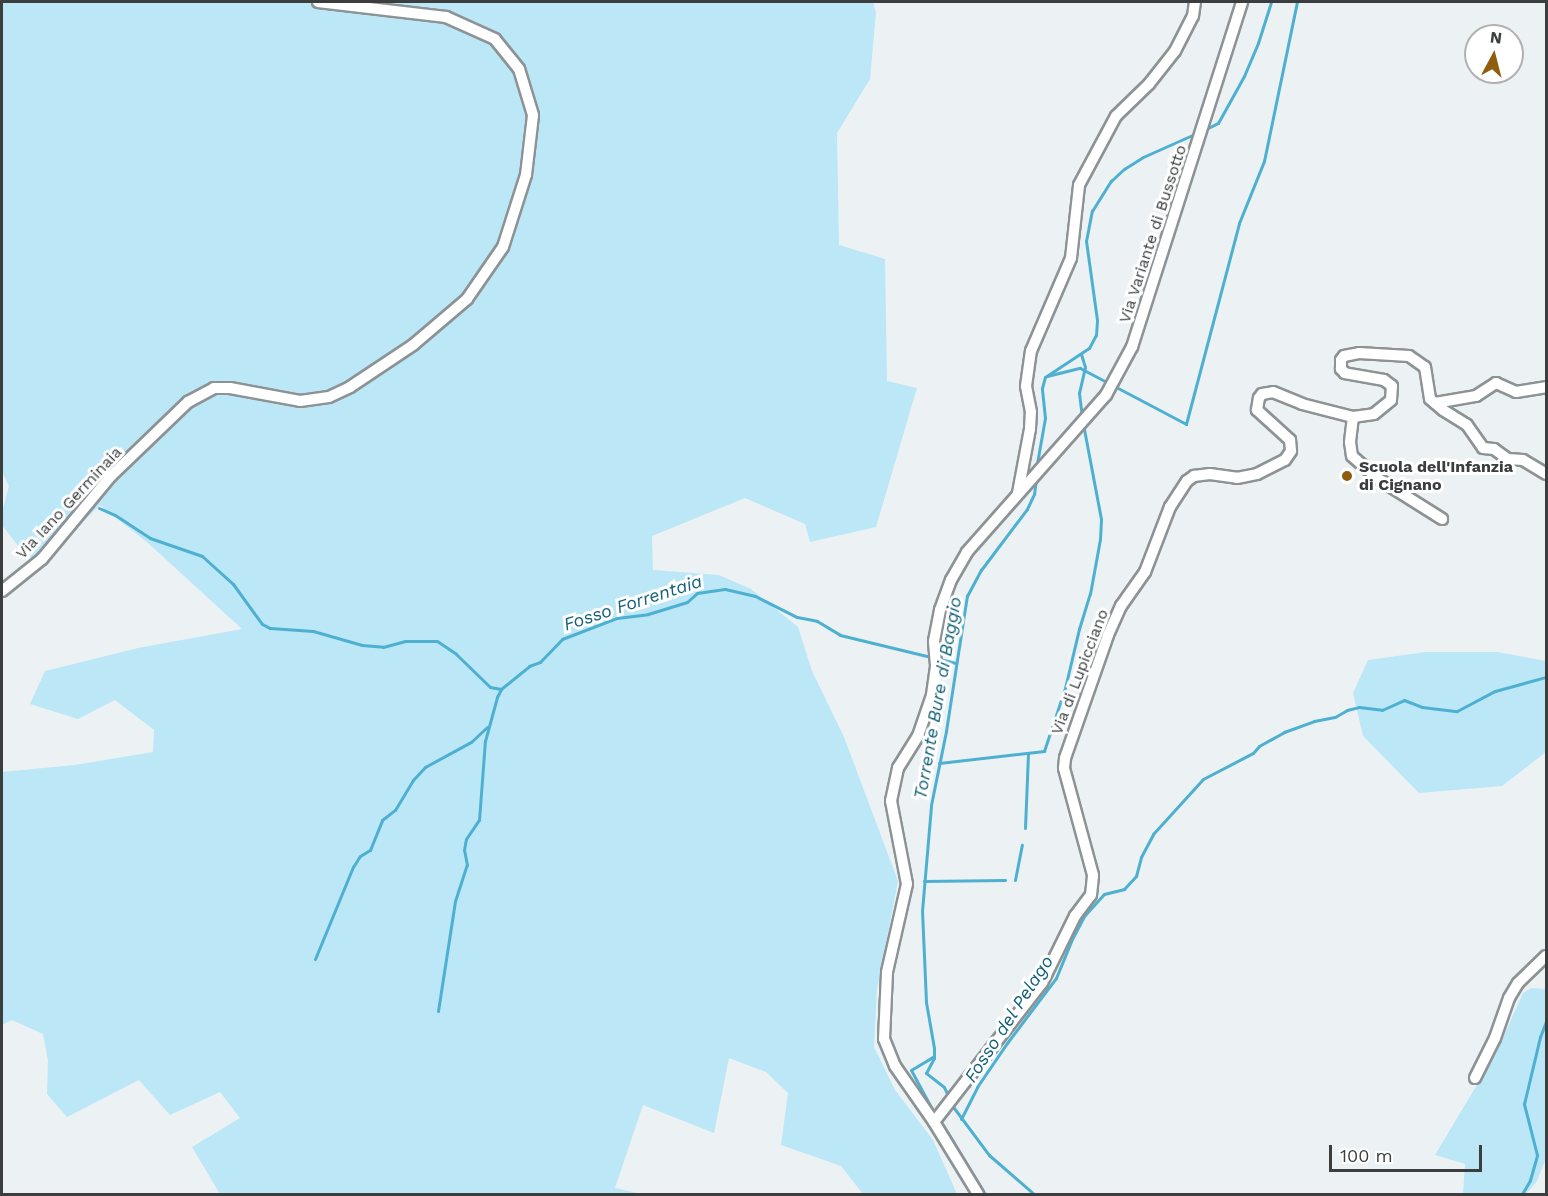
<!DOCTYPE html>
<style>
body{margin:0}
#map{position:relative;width:1548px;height:1196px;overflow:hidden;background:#ecf2f4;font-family:"Work Sans",sans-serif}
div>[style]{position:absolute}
.green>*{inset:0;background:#bbe7f7}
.stream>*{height:3px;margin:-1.5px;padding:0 1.5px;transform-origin:1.5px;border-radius:1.5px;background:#4eb0d1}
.roads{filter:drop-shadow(2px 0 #8d9395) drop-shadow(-2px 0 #8d9395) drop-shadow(0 2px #8d9395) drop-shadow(0 -2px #8d9395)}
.minor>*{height:10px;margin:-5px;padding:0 5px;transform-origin:5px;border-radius:5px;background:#fff}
.dots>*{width:16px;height:16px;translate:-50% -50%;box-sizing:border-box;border:3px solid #fff;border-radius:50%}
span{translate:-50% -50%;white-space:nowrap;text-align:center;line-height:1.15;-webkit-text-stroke:6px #fff;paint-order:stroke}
.street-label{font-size:16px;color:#3b3d3e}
.poi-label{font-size:16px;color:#3b3d3e;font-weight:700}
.left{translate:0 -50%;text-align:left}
.water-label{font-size:18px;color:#116077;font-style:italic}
.frame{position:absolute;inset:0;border:3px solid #3b3d3e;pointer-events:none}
.north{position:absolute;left:1464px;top:24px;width:60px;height:60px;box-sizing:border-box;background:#fff;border:2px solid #b1b1b2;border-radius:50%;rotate:7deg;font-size:16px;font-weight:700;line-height:24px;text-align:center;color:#3b3d3e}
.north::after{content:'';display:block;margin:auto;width:21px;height:27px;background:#8f5d0c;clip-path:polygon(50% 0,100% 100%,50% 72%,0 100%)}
.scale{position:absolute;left:1329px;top:1145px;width:153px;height:27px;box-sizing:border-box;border:3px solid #3b3d3e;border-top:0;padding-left:8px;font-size:18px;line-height:21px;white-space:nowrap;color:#3b3d3e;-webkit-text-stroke:4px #fff;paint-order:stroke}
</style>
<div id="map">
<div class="green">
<div style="clip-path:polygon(2px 2px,873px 2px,876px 13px,870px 79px,837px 133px,839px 245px,885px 259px,887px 381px,917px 388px,876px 527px,810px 542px,805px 524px,745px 498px,652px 536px,653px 570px,719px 575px,751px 589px,798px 627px,812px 671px,844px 737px,898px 881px,877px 989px,874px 1047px,895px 1090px,933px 1140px,957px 1194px,863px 1194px,841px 1166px,781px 1145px,788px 1093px,766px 1072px,729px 1058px,714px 1133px,643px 1105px,615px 1188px,642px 1194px,220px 1194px,192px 1147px,240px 1118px,220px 1092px,170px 1115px,139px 1080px,67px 1117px,47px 1094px,48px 1061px,43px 1034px,12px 1020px,2px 1025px,2px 772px,75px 765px,153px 752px,154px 730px,115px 700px,78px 719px,30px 704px,45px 671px,138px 648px,242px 629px,148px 543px,100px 505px,36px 569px,2px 525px,2px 512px,9px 486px,2px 472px)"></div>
<div style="clip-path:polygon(1426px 652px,1497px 652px,1546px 661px,1546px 752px,1502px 786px,1419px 793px,1363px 736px,1353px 693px,1368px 660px)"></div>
<div style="clip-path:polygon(1531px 988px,1546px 989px,1546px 1158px,1537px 1181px,1526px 1194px,1463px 1194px,1465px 1164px,1435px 1155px,1496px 1053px,1523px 993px)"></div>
</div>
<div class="stream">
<div style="left:1206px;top:129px;width:13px;rotate:-27deg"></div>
<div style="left:1218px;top:123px;width:54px;rotate:-61deg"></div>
<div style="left:1244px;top:76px;width:36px;rotate:-67deg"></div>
<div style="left:1258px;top:43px;width:43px;rotate:-72.4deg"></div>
<div style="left:1081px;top:354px;width:14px;rotate:73deg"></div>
<div style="left:1085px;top:367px;width:27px;rotate:103deg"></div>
<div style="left:1079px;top:393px;width:25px;rotate:83deg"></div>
<div style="left:1047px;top:376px;width:34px;rotate:-14deg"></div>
<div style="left:1080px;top:368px;width:120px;rotate:27.8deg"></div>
<div style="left:1186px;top:424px;width:208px;rotate:-75.2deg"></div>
<div style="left:1239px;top:223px;width:67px;rotate:-68deg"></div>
<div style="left:1264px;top:161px;width:162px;rotate:-78.3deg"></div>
<div style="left:1036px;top:469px;width:52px;rotate:-80deg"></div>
<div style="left:1045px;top:418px;width:30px;rotate:-96deg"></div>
<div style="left:1042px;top:388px;width:11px;rotate:-75deg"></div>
<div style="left:1045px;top:377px;width:53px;rotate:-33.4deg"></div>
<div style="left:1089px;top:348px;width:15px;rotate:-62deg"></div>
<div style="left:1096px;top:335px;width:15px;rotate:-86deg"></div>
<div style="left:1097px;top:320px;width:80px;rotate:-97.9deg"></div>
<div style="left:1086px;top:241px;width:31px;rotate:-79deg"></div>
<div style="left:1092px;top:211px;width:36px;rotate:-58deg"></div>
<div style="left:1111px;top:181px;width:18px;rotate:-43deg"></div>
<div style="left:1124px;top:169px;width:22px;rotate:-32deg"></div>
<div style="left:1143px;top:157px;width:59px;rotate:-24deg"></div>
<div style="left:99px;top:508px;width:17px;rotate:24deg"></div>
<div style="left:115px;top:515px;width:42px;rotate:33.3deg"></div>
<div style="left:150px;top:538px;width:55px;rotate:19.1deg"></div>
<div style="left:202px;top:556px;width:42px;rotate:42.1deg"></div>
<div style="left:233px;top:584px;width:49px;rotate:54.1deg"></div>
<div style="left:262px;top:624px;width:9px;rotate:27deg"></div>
<div style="left:270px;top:628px;width:43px;rotate:4deg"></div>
<div style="left:313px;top:631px;width:51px;rotate:15.9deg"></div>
<div style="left:362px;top:645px;width:21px;rotate:5deg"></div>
<div style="left:383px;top:647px;width:23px;rotate:-15deg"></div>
<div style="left:405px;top:641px;width:32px"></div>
<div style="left:437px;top:641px;width:23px;rotate:34deg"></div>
<div style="left:456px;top:654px;width:47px;rotate:44.1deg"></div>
<div style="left:490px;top:687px;width:11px;rotate:10deg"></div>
<div style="left:939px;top:763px;width:106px;rotate:-6.5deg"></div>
<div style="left:1044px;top:751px;width:66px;rotate:-71.6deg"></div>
<div style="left:1065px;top:688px;width:61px;rotate:-76.7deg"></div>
<div style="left:1079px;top:629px;width:37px;rotate:-73deg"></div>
<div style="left:1090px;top:594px;width:56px;rotate:-79.7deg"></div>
<div style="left:1100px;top:539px;width:20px;rotate:-87deg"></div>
<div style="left:1101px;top:519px;width:97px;rotate:-100.7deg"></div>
<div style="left:1025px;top:828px;width:75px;rotate:-87.7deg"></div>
<div style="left:1015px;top:880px;width:36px;rotate:-79deg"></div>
<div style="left:924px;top:881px;width:81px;rotate:-0.7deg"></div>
<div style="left:315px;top:959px;width:100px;rotate:-67.6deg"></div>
<div style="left:353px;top:867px;width:13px;rotate:-58deg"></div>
<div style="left:360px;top:856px;width:12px;rotate:-31deg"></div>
<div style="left:370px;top:850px;width:32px;rotate:-68deg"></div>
<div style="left:382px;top:820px;width:16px;rotate:-38deg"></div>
<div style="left:395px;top:810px;width:35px;rotate:-59deg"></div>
<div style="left:413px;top:780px;width:18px;rotate:-47deg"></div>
<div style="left:425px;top:767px;width:52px;rotate:-28.5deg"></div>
<div style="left:471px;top:742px;width:22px;rotate:-43deg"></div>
<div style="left:438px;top:1011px;width:111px;rotate:-81.2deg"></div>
<div style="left:455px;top:901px;width:38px;rotate:-72deg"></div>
<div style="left:467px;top:865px;width:15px;rotate:-101deg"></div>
<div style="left:464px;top:850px;width:11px;rotate:-80deg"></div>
<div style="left:466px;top:839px;width:23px;rotate:-56deg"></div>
<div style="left:479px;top:820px;width:79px;rotate:-85.7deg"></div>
<div style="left:485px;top:741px;width:46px;rotate:-74.7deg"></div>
<div style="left:497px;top:697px;width:9px;rotate:-63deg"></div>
<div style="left:501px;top:689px;width:36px;rotate:-39deg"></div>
<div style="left:529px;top:666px;width:12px;rotate:-20deg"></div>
<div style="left:540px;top:662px;width:32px;rotate:-46deg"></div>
<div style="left:562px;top:639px;width:59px;rotate:-20.9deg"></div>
<div style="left:617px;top:618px;width:31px;rotate:-7deg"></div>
<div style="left:648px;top:614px;width:41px;rotate:-17.1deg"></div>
<div style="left:687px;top:602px;width:13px;rotate:-42deg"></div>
<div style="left:697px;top:593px;width:28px;rotate:-8deg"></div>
<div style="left:725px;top:589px;width:31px;rotate:13deg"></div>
<div style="left:755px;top:596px;width:47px;rotate:26.6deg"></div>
<div style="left:797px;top:617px;width:20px;rotate:11deg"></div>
<div style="left:817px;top:621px;width:27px;rotate:31deg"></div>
<div style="left:840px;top:635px;width:119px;rotate:13.6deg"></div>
<div style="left:949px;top:1097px;width:11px;rotate:-117deg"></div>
<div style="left:944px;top:1087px;width:23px;rotate:-142deg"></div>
<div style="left:926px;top:1073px;width:17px;rotate:-62deg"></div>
<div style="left:934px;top:1058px;width:10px;rotate:-90deg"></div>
<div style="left:934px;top:1048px;width:47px;rotate:-99.9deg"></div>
<div style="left:926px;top:1002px;width:91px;rotate:-92.5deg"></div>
<div style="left:922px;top:911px;width:106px;rotate:-85.1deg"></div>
<div style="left:931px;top:805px;width:76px;rotate:-78.5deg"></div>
<div style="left:946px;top:731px;width:137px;rotate:-81.2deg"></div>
<div style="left:967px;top:596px;width:30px;rotate:-62deg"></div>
<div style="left:981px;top:570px;width:76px;rotate:-53deg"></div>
<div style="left:1027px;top:509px;width:17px;rotate:-65deg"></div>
<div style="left:1034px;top:494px;width:15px;rotate:-82deg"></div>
<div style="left:951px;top:1104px;width:64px;rotate:53.3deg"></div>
<div style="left:989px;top:1155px;width:60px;rotate:40.9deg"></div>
<div style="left:932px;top:1109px;width:44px;rotate:-118.3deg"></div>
<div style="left:911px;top:1070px;width:27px;rotate:-31deg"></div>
<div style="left:961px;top:1119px;width:36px;rotate:-63deg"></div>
<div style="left:977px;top:1087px;width:53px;rotate:-55.7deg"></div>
<div style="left:1007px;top:1043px;width:81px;rotate:-53deg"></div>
<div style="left:1056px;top:978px;width:42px;rotate:-67.7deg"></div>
<div style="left:1072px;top:939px;width:27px;rotate:-62deg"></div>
<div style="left:1085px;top:915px;width:28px;rotate:-48deg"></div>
<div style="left:1104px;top:894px;width:21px;rotate:-14deg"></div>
<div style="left:1124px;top:889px;width:18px;rotate:-47deg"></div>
<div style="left:1136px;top:876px;width:20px;rotate:-75deg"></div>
<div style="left:1141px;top:857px;width:26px;rotate:-62deg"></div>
<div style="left:1153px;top:834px;width:74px;rotate:-47.7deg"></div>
<div style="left:1203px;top:779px;width:56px;rotate:-27.5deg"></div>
<div style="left:1253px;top:753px;width:9px;rotate:-49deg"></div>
<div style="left:1259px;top:746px;width:29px;rotate:-29deg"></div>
<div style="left:1284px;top:732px;width:32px;rotate:-20deg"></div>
<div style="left:1314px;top:721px;width:21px;rotate:-11deg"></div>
<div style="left:1335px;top:717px;width:14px;rotate:-30deg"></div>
<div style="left:1347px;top:710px;width:12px;rotate:-14deg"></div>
<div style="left:1359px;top:707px;width:23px;rotate:7deg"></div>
<div style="left:1382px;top:710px;width:24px;rotate:-24deg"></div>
<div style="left:1404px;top:700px;width:19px;rotate:21deg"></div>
<div style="left:1422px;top:707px;width:35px;rotate:7deg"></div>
<div style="left:1457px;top:711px;width:43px;rotate:-27.8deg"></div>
<div style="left:1495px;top:691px;width:53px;rotate:-15.4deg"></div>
<div style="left:943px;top:1125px;width:81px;rotate:58.7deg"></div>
<div style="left:1522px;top:1194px;width:16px;rotate:-60deg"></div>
<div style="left:1530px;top:1180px;width:26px;rotate:-74deg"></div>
<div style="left:1537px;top:1155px;width:53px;rotate:-104.3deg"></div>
<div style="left:1524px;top:1104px;width:69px;rotate:-76.6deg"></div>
<div style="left:1540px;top:1037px;width:17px;rotate:-69deg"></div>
</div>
<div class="roads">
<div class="minor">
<div style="left:1435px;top:403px;width:42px;rotate:-9.7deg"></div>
<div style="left:1476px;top:396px;width:24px;rotate:-33deg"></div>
<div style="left:1496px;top:383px;width:22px;rotate:24deg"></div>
<div style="left:1516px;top:392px;width:30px;rotate:-9deg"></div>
<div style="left:1353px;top:417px;width:25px;rotate:97deg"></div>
<div style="left:1350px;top:442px;width:14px;rotate:82deg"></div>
<div style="left:1352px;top:456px;width:33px;rotate:41deg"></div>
<div style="left:1377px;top:478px;width:77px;rotate:32.2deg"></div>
<div style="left:1018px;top:493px;width:65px;rotate:-79.4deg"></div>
<div style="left:1030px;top:429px;width:17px;rotate:-87deg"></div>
<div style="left:1031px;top:412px;width:26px;rotate:-101deg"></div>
<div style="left:1026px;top:386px;width:35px;rotate:-82deg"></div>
<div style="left:1031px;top:351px;width:101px;rotate:-66.7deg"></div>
<div style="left:1071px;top:258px;width:73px;rotate:-83.7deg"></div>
<div style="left:1079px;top:185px;width:78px;rotate:-61.8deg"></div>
<div style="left:1116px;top:116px;width:46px;rotate:-44.1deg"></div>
<div style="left:1149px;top:84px;width:42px;rotate:-51.8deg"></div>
<div style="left:1175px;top:51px;width:39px;rotate:-63deg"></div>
<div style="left:1193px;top:16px;width:14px;rotate:-82deg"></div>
<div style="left:2px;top:591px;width:51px;rotate:-38.7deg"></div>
<div style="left:42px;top:559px;width:108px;rotate:-50.3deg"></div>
<div style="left:111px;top:476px;width:107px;rotate:-43.9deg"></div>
<div style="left:188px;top:402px;width:30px;rotate:-28deg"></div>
<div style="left:214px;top:388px;width:16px"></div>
<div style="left:230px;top:388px;width:71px;rotate:10.5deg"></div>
<div style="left:300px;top:401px;width:29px;rotate:-8deg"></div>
<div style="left:329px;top:397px;width:23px;rotate:-25deg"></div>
<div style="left:350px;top:387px;width:76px;rotate:-33.7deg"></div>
<div style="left:413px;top:345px;width:71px;rotate:-40.4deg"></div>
<div style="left:467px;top:299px;width:63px;rotate:-55.3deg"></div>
<div style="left:503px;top:247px;width:76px;rotate:-72.3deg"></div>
<div style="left:526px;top:175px;width:60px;rotate:-83.3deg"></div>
<div style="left:533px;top:115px;width:48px;rotate:-106.9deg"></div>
<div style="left:519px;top:69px;width:38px;rotate:-129deg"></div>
<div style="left:495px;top:39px;width:54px;rotate:-155.8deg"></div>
<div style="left:446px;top:17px;width:129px;rotate:-173.3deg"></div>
<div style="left:1475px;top:1078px;width:45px;rotate:-63.4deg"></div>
<div style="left:1495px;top:1038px;width:42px;rotate:-70.7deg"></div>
<div style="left:1509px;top:998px;width:17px;rotate:-59deg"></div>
<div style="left:1518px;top:983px;width:39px;rotate:-44deg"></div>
<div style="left:934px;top:1122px;width:176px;rotate:-52.2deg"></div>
<div style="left:1042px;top:983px;width:75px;rotate:-63.8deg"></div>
<div style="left:1075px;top:916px;width:26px;rotate:-53deg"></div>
<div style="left:1091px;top:895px;width:20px;rotate:-84deg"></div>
<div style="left:1093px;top:875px;width:111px;rotate:-105.2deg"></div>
<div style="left:1064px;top:768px;width:10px;rotate:-84deg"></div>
<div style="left:1065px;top:758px;width:130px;rotate:-70.7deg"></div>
<div style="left:1108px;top:635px;width:32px;rotate:-66deg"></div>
<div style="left:1121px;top:606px;width:42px;rotate:-54.8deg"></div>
<div style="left:1145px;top:572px;width:70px;rotate:-69deg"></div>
<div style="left:1170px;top:507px;width:31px;rotate:-57deg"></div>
<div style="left:1187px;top:481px;width:9px;rotate:-36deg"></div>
<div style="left:1194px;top:476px;width:16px;rotate:-7deg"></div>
<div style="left:1210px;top:474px;width:27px;rotate:8deg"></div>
<div style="left:1237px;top:478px;width:20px;rotate:-11deg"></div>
<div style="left:1257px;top:474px;width:31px;rotate:-27deg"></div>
<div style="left:1285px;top:460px;width:11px;rotate:-56deg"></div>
<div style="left:1291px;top:451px;width:11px;rotate:-95deg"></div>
<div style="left:1290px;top:440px;width:45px;rotate:-137.7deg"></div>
<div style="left:1257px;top:410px;width:12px;rotate:-81deg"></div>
<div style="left:1259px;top:398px;width:5px;rotate:-53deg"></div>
<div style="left:1262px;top:394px;width:11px;rotate:-10deg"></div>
<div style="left:1273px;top:392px;width:31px;rotate:22deg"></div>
<div style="left:1302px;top:404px;width:53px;rotate:14.3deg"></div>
<div style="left:1353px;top:417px;width:21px;rotate:-8deg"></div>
<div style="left:1374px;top:414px;width:22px;rotate:-39deg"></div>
<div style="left:1391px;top:400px;width:14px;rotate:-86deg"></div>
<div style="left:1392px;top:386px;width:10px;rotate:-143deg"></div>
<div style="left:1384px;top:380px;width:40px;rotate:-170deg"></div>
<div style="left:1345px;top:373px;width:6px;rotate:-135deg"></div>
<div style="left:1341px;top:369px;width:9px;rotate:-90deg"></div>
<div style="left:1341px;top:360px;width:5px;rotate:-53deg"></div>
<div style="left:1344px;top:356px;width:15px;rotate:-11deg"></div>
<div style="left:1359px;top:353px;width:50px;rotate:3.4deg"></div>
<div style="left:1409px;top:356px;width:19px;rotate:35deg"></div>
<div style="left:1425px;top:367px;width:32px;rotate:81deg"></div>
<div style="left:1430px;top:399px;width:17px;rotate:40deg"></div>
<div style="left:1443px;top:410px;width:28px;rotate:32deg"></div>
<div style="left:1467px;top:425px;width:28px;rotate:55deg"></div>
<div style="left:1483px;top:448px;width:11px;rotate:5deg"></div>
<div style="left:1494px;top:449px;width:17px;rotate:36deg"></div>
<div style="left:1508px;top:459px;width:15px;rotate:4deg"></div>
<div style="left:1523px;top:460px;width:27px;rotate:31deg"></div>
<div style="left:978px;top:1194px;width:84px;rotate:-121.4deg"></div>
<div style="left:934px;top:1122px;width:68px;rotate:-124.9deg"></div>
<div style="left:895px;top:1066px;width:29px;rotate:-112deg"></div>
<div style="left:884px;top:1039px;width:67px;rotate:-87.4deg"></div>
<div style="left:887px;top:972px;width:90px;rotate:-77.2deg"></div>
<div style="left:907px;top:884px;width:85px;rotate:-100.9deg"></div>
<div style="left:891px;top:801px;width:34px;rotate:-78deg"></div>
<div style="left:898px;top:768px;width:38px;rotate:-58deg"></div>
<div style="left:918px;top:736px;width:43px;rotate:-71.1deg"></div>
<div style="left:932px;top:695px;width:30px;rotate:-82deg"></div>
<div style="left:936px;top:665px;width:24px;rotate:-95deg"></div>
<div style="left:934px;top:641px;width:32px;rotate:-79deg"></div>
<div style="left:940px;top:610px;width:32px;rotate:-70deg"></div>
<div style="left:951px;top:580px;width:32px;rotate:-60deg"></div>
<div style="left:967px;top:552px;width:210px;rotate:-48.5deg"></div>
<div style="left:1106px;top:395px;width:55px;rotate:-61.6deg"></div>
<div style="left:1132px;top:347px;width:362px;rotate:-72.3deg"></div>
</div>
</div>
<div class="dots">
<div style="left:1347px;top:476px;background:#8f5d0c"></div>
</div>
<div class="street-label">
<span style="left:1153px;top:234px;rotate:-72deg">Via Variante di Bussotto</span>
<span style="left:69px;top:503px;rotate:-47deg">Via Iano Germinaia</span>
<span style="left:1080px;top:672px;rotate:-69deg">Via di Lupicciano</span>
</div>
<div class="poi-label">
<span class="left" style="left:1359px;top:476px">Scuola dell'Infanzia<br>di Cignano</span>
</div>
<div class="water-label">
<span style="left:633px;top:603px;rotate:-18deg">Fosso Forrentaia</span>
<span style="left:938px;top:698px;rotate:-80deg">Torrente Bure di Baggio</span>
<span style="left:1009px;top:1019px;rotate:-57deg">Fosso del Pelago</span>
</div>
<div class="frame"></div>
<div class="north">N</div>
<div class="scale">100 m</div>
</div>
